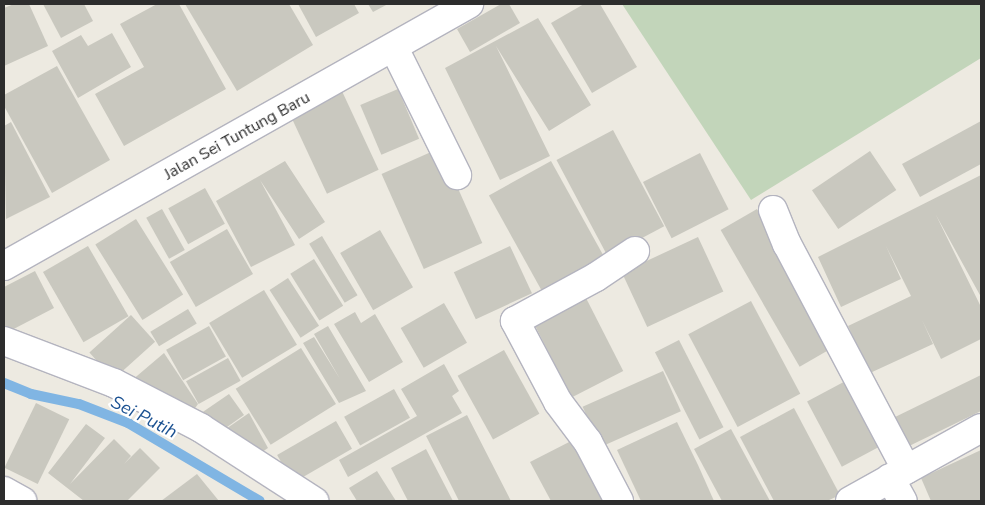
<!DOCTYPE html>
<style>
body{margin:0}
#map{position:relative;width:985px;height:505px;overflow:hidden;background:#edeae1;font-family:"Nunito Sans",sans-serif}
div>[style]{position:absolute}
.cemetery>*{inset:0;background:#c2d5ba}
.stream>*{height:10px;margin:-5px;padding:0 5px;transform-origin:5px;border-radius:5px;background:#80b5e3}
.building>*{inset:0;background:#c9c8bf;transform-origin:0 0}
.roads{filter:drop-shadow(1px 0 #b4b4bf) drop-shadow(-1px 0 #b4b4bf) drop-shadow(0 1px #b4b4bf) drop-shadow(0 -1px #b4b4bf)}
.minor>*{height:28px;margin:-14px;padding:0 14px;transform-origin:14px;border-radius:14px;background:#fff}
span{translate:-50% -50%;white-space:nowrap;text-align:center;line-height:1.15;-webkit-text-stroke:4.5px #fff;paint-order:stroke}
.street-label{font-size:16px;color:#2d2d2d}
.water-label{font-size:18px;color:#1c5292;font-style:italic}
.frame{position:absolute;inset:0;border:5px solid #2d2d2d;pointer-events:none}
</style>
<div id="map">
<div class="cemetery">
<div style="clip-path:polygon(622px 4px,981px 4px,981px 58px,751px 200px)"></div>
</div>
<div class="stream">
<div style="left:4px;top:383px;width:29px;rotate:22deg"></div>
<div style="left:31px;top:394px;width:49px;rotate:11.8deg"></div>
<div style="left:79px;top:404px;width:53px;rotate:21.2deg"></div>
<div style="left:128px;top:423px;width:153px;rotate:30.6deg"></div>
</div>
<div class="building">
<div style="clip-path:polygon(14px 4px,29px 4px,48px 46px,4px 66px,4px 8px)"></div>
<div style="clip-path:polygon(43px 4px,84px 4px,93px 21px,61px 38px)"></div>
<div style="clip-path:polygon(157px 4px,179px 4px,226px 89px,124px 146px,95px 94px,144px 67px,120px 24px)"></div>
<div style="clip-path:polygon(185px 4px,289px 4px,313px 45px,237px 91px)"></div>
<div style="clip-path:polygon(298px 4px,354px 4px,359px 13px,316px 37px)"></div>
<div style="clip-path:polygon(368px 4px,388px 4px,373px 12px)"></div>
<div style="clip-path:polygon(501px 4px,509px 4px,520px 23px,470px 52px,457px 29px)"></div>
<div style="clip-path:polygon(584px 4px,600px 4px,637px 67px,592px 93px,551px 23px)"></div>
<div style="clip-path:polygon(538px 18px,591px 105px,549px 131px,496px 46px,550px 156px,500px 180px,445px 68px)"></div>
<div style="clip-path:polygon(112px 33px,131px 67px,78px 98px,52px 51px,81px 35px,88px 46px)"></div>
<div style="clip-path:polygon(57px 66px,110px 160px,52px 193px,4px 106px,4px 95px)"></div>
<div style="left:341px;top:89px;width:89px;height:57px;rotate:65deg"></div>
<div style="left:398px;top:89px;width:54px;height:41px;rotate:67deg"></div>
<div style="clip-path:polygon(981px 121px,981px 164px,920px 197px,902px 164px)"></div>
<div style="clip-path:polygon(11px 122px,50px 197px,6px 219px,4px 126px)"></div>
<div style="left:613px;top:130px;width:109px;height:64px;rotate:62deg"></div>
<div style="left:440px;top:148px;width:104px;height:64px;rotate:66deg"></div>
<div style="left:870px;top:151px;width:47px;height:70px;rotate:56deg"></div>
<div style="left:700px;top:153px;width:63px;height:64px;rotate:63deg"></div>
<div style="clip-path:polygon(285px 161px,325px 222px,299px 239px,260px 180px,295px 245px,251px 267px,216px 201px)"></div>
<div style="left:551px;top:161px;width:111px;height:71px;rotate:61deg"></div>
<div style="clip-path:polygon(981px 175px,981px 297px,936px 215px,981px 307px,981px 339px,941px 359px,922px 320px,933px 344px,870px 373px,848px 326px,911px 296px,886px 246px,901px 279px,841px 307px,818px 257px)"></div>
<div style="left:205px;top:188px;width:41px;height:42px;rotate:61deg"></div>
<div style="left:162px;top:209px;width:47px;height:18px;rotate:61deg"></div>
<div style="left:757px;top:209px;width:158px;height:42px;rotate:60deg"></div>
<div style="left:136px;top:219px;width:89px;height:48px;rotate:58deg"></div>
<div style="left:227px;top:229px;width:52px;height:66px;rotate:60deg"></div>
<div style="left:380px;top:230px;width:66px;height:46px;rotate:60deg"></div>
<div style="left:322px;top:236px;width:69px;height:15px;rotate:59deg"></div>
<div style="left:698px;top:237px;width:60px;height:84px;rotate:65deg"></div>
<div style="left:88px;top:246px;width:81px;height:52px;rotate:60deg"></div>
<div style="left:510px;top:246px;width:52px;height:62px;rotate:65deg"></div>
<div style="left:314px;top:259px;width:55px;height:28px;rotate:58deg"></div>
<div style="clip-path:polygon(35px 271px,54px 308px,4px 334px,4px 287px)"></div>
<div style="left:288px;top:278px;width:57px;height:22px;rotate:57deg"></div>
<div style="left:264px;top:290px;width:64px;height:64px;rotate:59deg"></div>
<div style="left:586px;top:298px;width:82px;height:58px;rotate:63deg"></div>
<div style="left:751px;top:301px;width:105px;height:71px;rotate:62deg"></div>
<div style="left:444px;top:303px;width:46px;height:50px;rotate:60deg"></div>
<div style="left:188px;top:309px;width:17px;height:44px;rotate:59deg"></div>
<div style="clip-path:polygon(355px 312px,361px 323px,375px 314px,403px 362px,369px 382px,334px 324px)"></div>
<div style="left:131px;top:315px;width:36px;height:56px;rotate:48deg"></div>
<div style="left:209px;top:326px;width:35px;height:49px;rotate:61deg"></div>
<div style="clip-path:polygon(328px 326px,366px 391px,339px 403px,303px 343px,314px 337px,340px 379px,314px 334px)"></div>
<div style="left:679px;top:340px;width:98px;height:27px;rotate:63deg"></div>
<div style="left:301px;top:348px;width:66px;height:77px;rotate:58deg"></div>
<div style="left:504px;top:350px;width:73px;height:53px;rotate:61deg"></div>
<div style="clip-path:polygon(164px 353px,198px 404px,188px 418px,124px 387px)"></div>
<div style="left:228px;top:358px;width:26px;height:48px;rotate:61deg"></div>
<div style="clip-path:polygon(444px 364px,459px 391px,452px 396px,462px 413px,348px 477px,339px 460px,417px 416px,401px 389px)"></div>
<div style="left:663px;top:371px;width:44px;height:88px;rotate:66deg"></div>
<div style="clip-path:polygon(981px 375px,981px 411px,905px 448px,891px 419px)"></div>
<div style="left:853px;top:377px;width:74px;height:52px;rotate:62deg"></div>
<div style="left:394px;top:389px;width:33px;height:57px;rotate:61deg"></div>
<div style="clip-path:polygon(229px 394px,244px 415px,220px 432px,194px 418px)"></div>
<div style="left:36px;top:403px;width:37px;height:72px;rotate:26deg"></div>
<div style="clip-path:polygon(794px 408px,840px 495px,827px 501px,774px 501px,740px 437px)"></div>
<div style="clip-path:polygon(249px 413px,268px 448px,253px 458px,220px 433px)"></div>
<div style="clip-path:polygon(467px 415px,490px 460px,511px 501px,459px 501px,449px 481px,426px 436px)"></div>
<div style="left:336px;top:421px;width:32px;height:68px;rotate:60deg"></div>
<div style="clip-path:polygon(677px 422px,698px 465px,714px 501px,641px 501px,617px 450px)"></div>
<div style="clip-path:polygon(86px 424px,105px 438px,70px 484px,114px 439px,131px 456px,124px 464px,140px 448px,160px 468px,127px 501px,84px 501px,48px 473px)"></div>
<div style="clip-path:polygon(731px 429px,770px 501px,722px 501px,694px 449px)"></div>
<div style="clip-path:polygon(575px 439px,608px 501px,551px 501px,530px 462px)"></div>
<div style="clip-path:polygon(426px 449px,453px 501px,408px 501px,391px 468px)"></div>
<div style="clip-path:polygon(981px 450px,981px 501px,931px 501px,921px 478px)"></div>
<div style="clip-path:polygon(377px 471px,396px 501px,357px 501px,349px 488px)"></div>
<div style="clip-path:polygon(197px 474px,219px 501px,161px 501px)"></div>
</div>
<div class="roads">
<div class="minor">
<div style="left:394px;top:48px;width:142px;rotate:63.6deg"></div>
<div style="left:773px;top:210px;width:37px;rotate:68deg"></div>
<div style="left:787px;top:244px;width:255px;rotate:62.1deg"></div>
<div style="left:4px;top:266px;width:534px;rotate:-29.4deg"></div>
<div style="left:4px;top:341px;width:118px;rotate:20.9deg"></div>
<div style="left:114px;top:383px;width:98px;rotate:27.3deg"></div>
<div style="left:201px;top:428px;width:135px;rotate:32.9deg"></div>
<div style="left:890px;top:478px;width:26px;rotate:61deg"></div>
<div style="left:4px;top:491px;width:21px;rotate:29deg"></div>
<div style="left:619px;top:501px;width:67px;rotate:-117.7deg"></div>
<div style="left:588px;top:442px;width:50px;rotate:-126.9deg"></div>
<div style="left:558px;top:402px;width:92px;rotate:-118deg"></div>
<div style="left:515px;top:321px;width:92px;rotate:-28.5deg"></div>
<div style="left:596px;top:277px;width:47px;rotate:-33.7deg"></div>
<div style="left:850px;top:501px;width:150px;rotate:-29.1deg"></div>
</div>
</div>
<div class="street-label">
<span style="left:237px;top:136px;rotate:-29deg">Jalan Sei Tuntung Baru</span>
</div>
<div class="water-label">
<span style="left:144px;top:417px;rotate:27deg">Sei Putih</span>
</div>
<div class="frame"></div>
</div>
